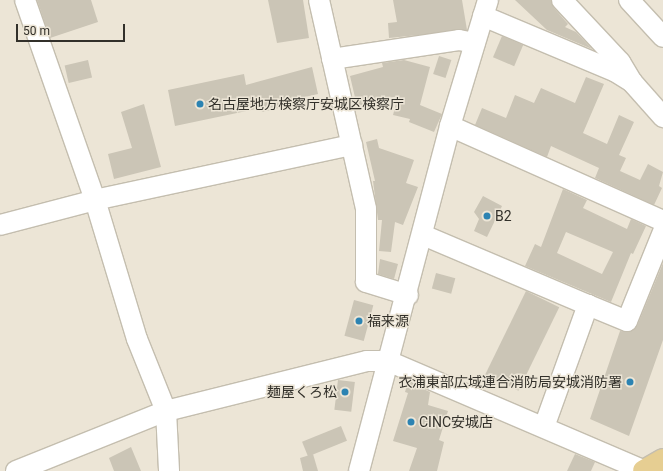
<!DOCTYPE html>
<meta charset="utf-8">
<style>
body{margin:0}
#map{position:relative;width:663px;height:471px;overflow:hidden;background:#ece5d6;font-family:Roboto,"Noto Sans JP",sans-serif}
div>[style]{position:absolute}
.building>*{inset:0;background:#cbc5b6;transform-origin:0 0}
.roads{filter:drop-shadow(1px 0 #c4beaf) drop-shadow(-1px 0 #c4beaf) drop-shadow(0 1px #c4beaf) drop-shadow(0 -1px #c4beaf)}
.minor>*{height:20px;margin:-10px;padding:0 10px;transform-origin:10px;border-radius:10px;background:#fff}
.major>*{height:22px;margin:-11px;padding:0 11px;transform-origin:11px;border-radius:11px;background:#e6ce92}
.dots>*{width:11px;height:11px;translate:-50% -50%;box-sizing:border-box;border:2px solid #ece5d6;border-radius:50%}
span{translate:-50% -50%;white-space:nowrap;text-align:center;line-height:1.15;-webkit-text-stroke:3px #ece5d6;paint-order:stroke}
.poi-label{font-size:14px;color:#32302a}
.left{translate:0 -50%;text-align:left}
.right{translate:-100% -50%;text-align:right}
.scale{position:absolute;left:16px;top:24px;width:109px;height:18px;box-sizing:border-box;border:2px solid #32302a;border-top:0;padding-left:5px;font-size:12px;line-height:14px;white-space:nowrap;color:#32302a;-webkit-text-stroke:3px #ece5d6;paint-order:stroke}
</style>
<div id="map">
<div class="building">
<div style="clip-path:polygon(37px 0,91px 0,98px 22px,50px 38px)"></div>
<div style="clip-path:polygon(268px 0,303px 0,309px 38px,277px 43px)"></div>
<div style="clip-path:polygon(393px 0,462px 0,467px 30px,389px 38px,388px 23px,397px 22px)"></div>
<div style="clip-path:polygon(515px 0,551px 0,554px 8px,568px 24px,565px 27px,576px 32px,592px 49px,547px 30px)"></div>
<div style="left:502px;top:36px;width:23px;height:23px;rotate:23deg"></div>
<div style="left:439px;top:56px;width:13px;height:19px;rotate:18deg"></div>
<div style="left:88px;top:60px;width:18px;height:24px;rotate:77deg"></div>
<div style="clip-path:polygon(404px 60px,430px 67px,420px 105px,442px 114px,434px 132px,409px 122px,410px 119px,393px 115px,398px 96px,357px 106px,350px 76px,383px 67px,382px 63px)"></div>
<div style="clip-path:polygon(312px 67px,318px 94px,282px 102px,283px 107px,262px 112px,261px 108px,175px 126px,168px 90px,244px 74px,246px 85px)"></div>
<div style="clip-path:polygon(586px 77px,604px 84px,583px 133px,607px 144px,619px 115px,634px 122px,619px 155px,626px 158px,620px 171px,640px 180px,648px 164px,663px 172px,659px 186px,662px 188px,654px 205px,595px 178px,599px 168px,551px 146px,547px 157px,475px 125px,482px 108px,506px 118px,515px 95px,534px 103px,541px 88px,575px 103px)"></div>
<div style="clip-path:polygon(144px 104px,161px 167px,114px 179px,108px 154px,132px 148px,121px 112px)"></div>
<div style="clip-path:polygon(377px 139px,379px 148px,414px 160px,406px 183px,418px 187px,403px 225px,395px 222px,391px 252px,379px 251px,382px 220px,378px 220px,373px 181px,375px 181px,366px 142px)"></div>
<div style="clip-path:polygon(evenodd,563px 189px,587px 200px,583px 208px,627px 229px,631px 219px,646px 226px,633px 254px,631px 253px,611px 302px,525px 266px,535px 244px,541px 247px,563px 189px,566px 232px,613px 252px,602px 274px,557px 253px,566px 232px)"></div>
<div style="clip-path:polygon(483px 196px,502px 206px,487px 237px,474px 231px,479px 219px,474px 212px)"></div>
<div style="clip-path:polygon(380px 259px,398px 264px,394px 279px,378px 274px)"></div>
<div style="clip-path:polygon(663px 263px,663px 340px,629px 436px,590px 419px,620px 331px,629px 332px,637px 326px)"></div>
<div style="left:436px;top:273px;width:20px;height:16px;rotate:15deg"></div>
<div style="left:526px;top:291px;width:37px;height:93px;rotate:26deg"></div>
<div style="left:354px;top:300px;width:20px;height:37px;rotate:15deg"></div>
<div style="left:338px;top:380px;width:17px;height:30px;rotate:7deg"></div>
<div style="clip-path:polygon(408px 382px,430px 392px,428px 405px,448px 411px,439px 440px,444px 442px,437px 471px,409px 471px,417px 448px,393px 441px,408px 393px,405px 392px)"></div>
<div style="left:341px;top:426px;width:16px;height:42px;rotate:68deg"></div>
<div style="clip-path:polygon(131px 447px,141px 471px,114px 471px,109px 458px)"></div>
<div style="clip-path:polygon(313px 454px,318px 471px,303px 471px,300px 458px)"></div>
<div style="clip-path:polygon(575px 454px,595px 462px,591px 471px,567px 471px)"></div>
</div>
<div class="roads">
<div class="minor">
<div style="left:25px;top:0;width:212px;rotate:70.7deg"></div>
<div style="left:95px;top:200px;width:145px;rotate:73.2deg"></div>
<div style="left:137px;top:339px;width:78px;rotate:68.1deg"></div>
<div style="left:166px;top:411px;width:60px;rotate:87.1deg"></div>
<div style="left:319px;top:0;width:214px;rotate:77.3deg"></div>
<div style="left:366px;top:209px;width:73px;rotate:90deg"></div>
<div style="left:366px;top:282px;width:44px;rotate:17.2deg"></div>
<div style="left:562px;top:0;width:85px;rotate:46.9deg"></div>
<div style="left:620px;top:62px;width:23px;rotate:59deg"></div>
<div style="left:632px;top:82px;width:47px;rotate:48.5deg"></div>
<div style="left:629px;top:0;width:50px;rotate:47.4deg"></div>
<div style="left:483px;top:16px;width:144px;rotate:22.8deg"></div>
<div style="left:616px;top:72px;width:19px;rotate:32deg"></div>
<div style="left:332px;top:59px;width:128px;rotate:-8.5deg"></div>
<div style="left:459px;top:40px;width:16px;rotate:11deg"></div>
<div style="left:450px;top:126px;width:233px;rotate:24deg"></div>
<div style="left:0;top:225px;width:98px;rotate:-14.7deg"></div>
<div style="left:95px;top:200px;width:263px;rotate:-12.1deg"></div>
<div style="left:423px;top:235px;width:179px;rotate:23deg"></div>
<div style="left:544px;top:427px;width:130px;rotate:-70.2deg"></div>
<div style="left:588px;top:305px;width:42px;rotate:22.3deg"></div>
<div style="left:627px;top:321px;width:96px;rotate:-68deg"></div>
<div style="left:16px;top:471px;width:162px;rotate:-21.8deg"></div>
<div style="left:166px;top:411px;width:207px;rotate:-14deg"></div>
<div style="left:367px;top:361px;width:21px"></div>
<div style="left:388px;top:361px;width:280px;rotate:23.2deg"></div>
<div style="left:359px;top:471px;width:357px;rotate:-75.2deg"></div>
<div style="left:450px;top:126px;width:132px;rotate:-73.2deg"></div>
</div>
<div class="major">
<div style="left:644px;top:471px;width:22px;rotate:-30deg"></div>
</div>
</div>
<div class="dots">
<div style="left:200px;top:104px;background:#2c83b2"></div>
<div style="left:487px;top:216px;background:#2c83b2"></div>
<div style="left:359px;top:321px;background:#2c83b2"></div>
<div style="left:630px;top:382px;background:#2c83b2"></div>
<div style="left:345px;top:392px;background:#2c83b2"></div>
<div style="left:411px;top:422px;background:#2c83b2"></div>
</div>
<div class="poi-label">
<span class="left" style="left:208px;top:104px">名古屋地方検察庁安城区検察庁</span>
<span class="left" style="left:495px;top:216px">B2</span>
<span class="left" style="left:367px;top:321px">福来源</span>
<span class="right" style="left:622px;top:382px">衣浦東部広域連合消防局安城消防署</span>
<span class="right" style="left:337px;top:392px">麺屋くろ松</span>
<span class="left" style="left:419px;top:422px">CINC安城店</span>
</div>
<div class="scale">50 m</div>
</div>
